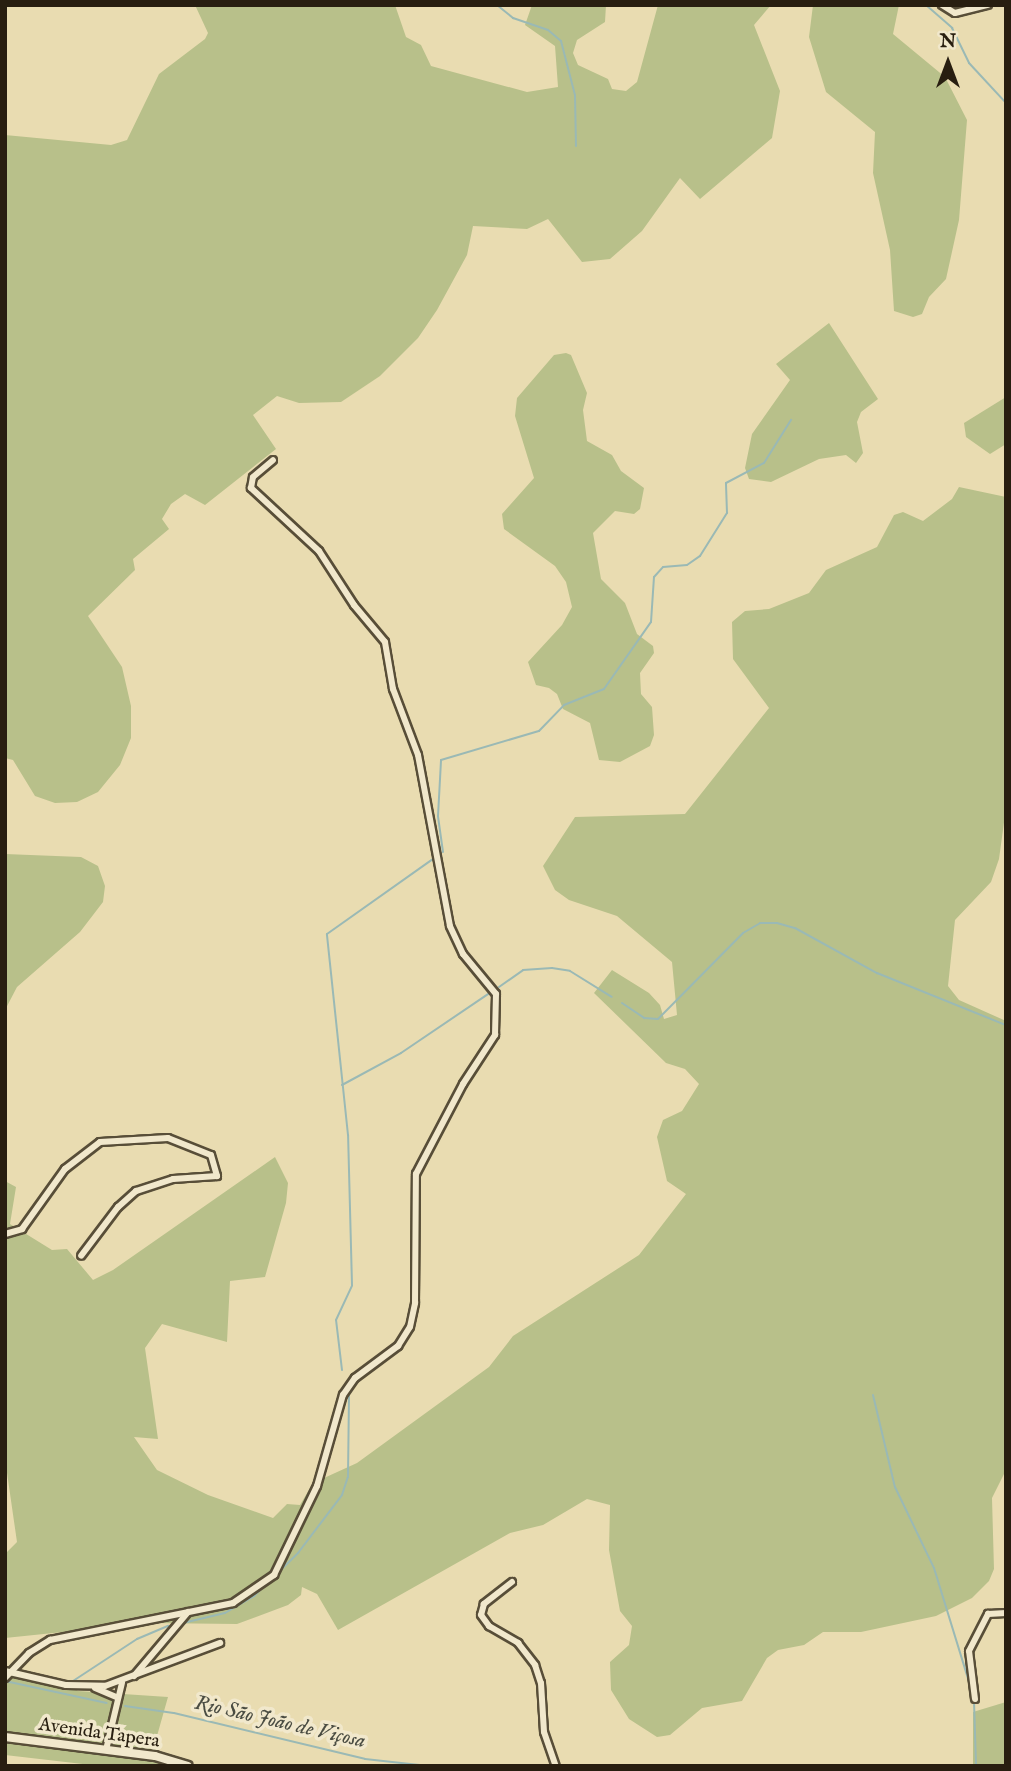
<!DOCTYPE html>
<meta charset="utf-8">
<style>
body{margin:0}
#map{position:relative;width:1011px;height:1771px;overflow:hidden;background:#e9dcb1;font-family:"IM FELL English",serif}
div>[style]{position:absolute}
.green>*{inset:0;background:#b8c08a}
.stream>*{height:2px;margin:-1px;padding:0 1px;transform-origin:1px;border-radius:1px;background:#9ab9b5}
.roads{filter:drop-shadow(2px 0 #584e38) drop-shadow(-2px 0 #584e38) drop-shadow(0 2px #584e38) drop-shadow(0 -2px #584e38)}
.street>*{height:6px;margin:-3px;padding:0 3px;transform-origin:3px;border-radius:3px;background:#f1e8cc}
.secondary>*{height:8px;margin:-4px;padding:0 4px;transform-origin:4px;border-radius:4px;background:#f1e8cc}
span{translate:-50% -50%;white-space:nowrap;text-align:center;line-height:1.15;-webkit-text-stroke:7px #f1e8cc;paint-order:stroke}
.street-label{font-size:19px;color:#281e10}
.water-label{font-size:21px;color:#4a4c42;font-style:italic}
.frame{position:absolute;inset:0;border:7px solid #281e10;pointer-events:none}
.north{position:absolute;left:913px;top:28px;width:70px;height:70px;-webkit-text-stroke:5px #f1e8cc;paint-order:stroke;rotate:0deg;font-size:19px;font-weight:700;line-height:28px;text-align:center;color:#281e10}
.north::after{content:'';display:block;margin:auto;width:24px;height:32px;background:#281e10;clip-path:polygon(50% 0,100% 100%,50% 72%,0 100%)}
</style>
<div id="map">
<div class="green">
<div style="clip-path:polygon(195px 5px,395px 5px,406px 37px,421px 45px,431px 66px,527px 92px,558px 87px,555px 46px,525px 25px,532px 5px,606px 5px,605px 22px,577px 40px,573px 53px,578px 65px,608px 79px,612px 89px,626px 91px,637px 82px,658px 5px,771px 5px,754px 25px,780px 91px,772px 138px,700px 199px,680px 178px,642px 231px,610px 259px,582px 262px,548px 219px,527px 229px,473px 226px,467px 255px,437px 310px,418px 338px,380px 376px,341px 402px,299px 403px,277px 396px,253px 415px,276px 449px,205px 505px,185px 494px,171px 504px,162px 519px,169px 529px,133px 559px,135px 570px,88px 616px,122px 667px,131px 706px,131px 738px,120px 765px,98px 792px,77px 802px,55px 803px,35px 796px,13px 760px,5px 758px,5px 135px,111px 145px,127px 140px,159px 74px,205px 39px,208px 33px)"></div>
<div style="clip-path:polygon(813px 5px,899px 5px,893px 34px,945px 77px,967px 120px,959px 220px,946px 279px,929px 297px,922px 314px,913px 317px,894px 311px,890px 250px,873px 173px,875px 132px,826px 92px,809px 37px)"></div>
<div style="clip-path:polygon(829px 323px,878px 399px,861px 412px,857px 422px,863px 453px,856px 463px,846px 455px,819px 459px,771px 482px,749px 479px,745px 468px,752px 434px,790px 380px,776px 364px)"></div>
<div style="clip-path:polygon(566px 353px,571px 355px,587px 393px,583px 410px,587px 441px,612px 455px,621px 471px,644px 488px,640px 509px,634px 514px,615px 511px,593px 533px,601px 579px,625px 603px,637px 634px,653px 646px,654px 653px,640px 673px,641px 694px,652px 707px,654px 735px,650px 746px,620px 762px,599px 760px,590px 723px,563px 709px,557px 694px,549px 688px,536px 685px,528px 662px,562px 625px,572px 607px,566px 582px,555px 566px,504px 529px,502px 514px,534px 478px,515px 416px,517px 398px,554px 355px)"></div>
<div style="clip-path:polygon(1006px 397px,1006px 444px,990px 454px,966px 437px,964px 423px)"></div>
<div style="clip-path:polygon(959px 487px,1006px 497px,1006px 808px,999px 859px,991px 882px,955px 920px,948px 986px,959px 1000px,1006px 1021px,1006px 1470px,992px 1498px,994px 1569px,989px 1581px,972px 1598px,936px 1616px,861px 1632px,823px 1632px,804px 1645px,778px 1650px,767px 1658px,742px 1701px,702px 1708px,670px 1735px,657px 1737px,629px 1719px,611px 1690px,610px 1662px,629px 1645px,632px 1626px,620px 1611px,609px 1550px,610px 1505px,587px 1499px,543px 1525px,510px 1533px,338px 1630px,317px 1594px,302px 1587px,301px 1595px,288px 1605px,237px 1624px,150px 1623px,5px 1638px,5px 1554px,17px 1542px,5px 1459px,5px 1181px,16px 1187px,10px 1224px,52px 1250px,67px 1249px,93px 1280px,113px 1270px,275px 1157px,288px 1183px,286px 1203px,265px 1277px,230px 1281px,227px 1342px,162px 1324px,145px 1348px,158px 1439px,134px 1437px,157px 1470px,208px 1495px,273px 1518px,287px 1504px,300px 1505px,313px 1483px,357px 1463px,489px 1367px,513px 1336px,639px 1255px,686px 1194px,667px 1181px,657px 1137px,663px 1120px,682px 1111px,699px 1084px,685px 1069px,666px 1063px,594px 993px,612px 970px,649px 993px,660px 1005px,664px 1019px,677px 1015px,672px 962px,617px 916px,569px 900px,555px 890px,543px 866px,575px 817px,685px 814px,769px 708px,733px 659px,732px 622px,745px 611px,769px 609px,809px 593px,826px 570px,877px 547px,894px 515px,903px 512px,923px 521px,952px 499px)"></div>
<div style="clip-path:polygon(5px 854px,81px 857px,98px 866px,105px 886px,103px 902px,80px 932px,17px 987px,5px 1010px)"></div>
<div style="clip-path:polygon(5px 1673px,70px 1684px,78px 1691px,168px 1697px,155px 1743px,157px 1755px,186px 1766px,100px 1766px,5px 1755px)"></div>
<div style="clip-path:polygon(1006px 1702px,1006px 1766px,973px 1766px,973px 1712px)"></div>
</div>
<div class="stream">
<div style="left:497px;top:5px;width:21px;rotate:39deg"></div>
<div style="left:513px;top:18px;width:37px;rotate:19deg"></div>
<div style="left:548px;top:30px;width:17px;rotate:40deg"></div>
<div style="left:561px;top:41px;width:56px;rotate:75.5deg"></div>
<div style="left:575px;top:95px;width:51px;rotate:88.9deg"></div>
<div style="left:926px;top:5px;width:35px;rotate:41deg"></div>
<div style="left:952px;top:28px;width:39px;rotate:64deg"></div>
<div style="left:969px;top:63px;width:54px;rotate:47.2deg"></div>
<div style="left:443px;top:852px;width:36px;rotate:-98deg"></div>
<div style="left:438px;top:816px;width:56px;rotate:-86.9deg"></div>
<div style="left:441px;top:760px;width:102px;rotate:-16.5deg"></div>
<div style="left:539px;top:731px;width:36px;rotate:-46deg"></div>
<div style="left:564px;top:705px;width:43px;rotate:-21.8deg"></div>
<div style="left:604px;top:689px;width:82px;rotate:-55deg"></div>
<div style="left:651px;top:622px;width:45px;rotate:-86.2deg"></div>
<div style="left:654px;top:577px;width:13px;rotate:-48deg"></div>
<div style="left:663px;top:567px;width:24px;rotate:-5deg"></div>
<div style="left:687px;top:565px;width:16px;rotate:-35deg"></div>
<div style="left:700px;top:556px;width:51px;rotate:-57.9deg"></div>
<div style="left:727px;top:513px;width:30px;rotate:-92deg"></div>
<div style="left:726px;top:483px;width:43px;rotate:-27.8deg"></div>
<div style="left:764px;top:463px;width:51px;rotate:-57.9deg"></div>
<div style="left:499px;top:987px;width:29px;rotate:-35deg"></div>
<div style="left:523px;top:970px;width:29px;rotate:-4deg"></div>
<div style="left:552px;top:968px;width:18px;rotate:9deg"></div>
<div style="left:570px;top:971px;width:49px;rotate:31.8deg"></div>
<div style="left:622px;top:1003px;width:27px;rotate:34deg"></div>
<div style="left:644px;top:1018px;width:14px;rotate:4deg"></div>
<div style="left:658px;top:1019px;width:121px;rotate:-45.3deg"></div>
<div style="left:743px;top:933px;width:20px;rotate:-30deg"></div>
<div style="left:760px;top:923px;width:17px"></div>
<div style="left:777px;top:923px;width:19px;rotate:16deg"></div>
<div style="left:795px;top:928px;width:94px;rotate:28.8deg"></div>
<div style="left:877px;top:973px;width:139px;rotate:22deg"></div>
<div style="left:342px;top:1085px;width:67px;rotate:-28.5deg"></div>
<div style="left:401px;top:1053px;width:105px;rotate:-34.1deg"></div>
<div style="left:342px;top:1370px;width:50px;rotate:-96.8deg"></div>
<div style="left:336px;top:1320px;width:38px;rotate:-65deg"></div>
<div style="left:352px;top:1285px;width:150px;rotate:-91.5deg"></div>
<div style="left:348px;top:1135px;width:202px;rotate:-96deg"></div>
<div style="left:327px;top:934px;width:130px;rotate:-35.3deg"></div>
<div style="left:873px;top:1395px;width:95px;rotate:76.6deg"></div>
<div style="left:895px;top:1487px;width:90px;rotate:64.3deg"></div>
<div style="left:934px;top:1568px;width:122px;rotate:72.9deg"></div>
<div style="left:183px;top:1623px;width:43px;rotate:-13.4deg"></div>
<div style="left:225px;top:1613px;width:34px;rotate:-30deg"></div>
<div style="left:254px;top:1596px;width:62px;rotate:-44.3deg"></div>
<div style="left:298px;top:1553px;width:73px;rotate:-52.8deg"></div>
<div style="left:342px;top:1495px;width:19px;rotate:-72deg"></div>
<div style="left:348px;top:1477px;width:81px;rotate:-89.3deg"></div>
<div style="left:5px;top:1681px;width:104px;rotate:12.2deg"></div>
<div style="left:73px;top:1681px;width:77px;rotate:-33.3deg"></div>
<div style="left:137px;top:1639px;width:34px;rotate:-23deg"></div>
<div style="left:974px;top:1701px;width:65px;rotate:88.2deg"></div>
<div style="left:125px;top:1706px;width:49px;rotate:8.1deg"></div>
<div style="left:174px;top:1713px;width:196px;rotate:13.5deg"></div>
<div style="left:365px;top:1759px;width:64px;rotate:6.2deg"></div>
</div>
<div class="roads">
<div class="street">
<div style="left:942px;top:5px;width:15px;rotate:32deg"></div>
<div style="left:955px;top:13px;width:34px;rotate:-14deg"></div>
<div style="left:5px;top:1234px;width:18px;rotate:-16deg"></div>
<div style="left:22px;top:1229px;width:74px;rotate:-54.4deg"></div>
<div style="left:65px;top:1169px;width:44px;rotate:-37.6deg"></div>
<div style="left:100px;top:1142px;width:68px;rotate:-3.4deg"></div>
<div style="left:168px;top:1138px;width:46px;rotate:21.6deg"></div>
<div style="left:211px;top:1155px;width:22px;rotate:74deg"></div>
<div style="left:217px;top:1176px;width:44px;rotate:176.1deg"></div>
<div style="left:173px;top:1179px;width:39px;rotate:162deg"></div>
<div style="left:136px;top:1191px;width:24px;rotate:138deg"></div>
<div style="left:118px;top:1207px;width:61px;rotate:127.1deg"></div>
<div style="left:512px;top:1582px;width:36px;rotate:142deg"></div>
<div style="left:484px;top:1604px;width:11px;rotate:105deg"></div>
<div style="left:481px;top:1615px;width:14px;rotate:54deg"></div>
<div style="left:489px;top:1626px;width:34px;rotate:30deg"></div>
<div style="left:518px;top:1643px;width:28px;rotate:52deg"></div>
<div style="left:535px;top:1665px;width:19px;rotate:72deg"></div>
<div style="left:541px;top:1683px;width:49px;rotate:86.5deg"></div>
<div style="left:544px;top:1732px;width:36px;rotate:71deg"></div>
<div style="left:5px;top:1671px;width:63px;rotate:12.9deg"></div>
<div style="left:66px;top:1685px;width:39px;rotate:1deg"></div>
<div style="left:105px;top:1686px;width:123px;rotate:-20.5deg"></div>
<div style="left:134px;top:1676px;width:84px;rotate:-49.8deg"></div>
<div style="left:5px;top:1678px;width:35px;rotate:-46deg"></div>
<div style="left:29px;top:1653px;width:25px;rotate:-32deg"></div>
<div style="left:50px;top:1640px;width:187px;rotate:-11.4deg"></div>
<div style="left:233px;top:1603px;width:50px;rotate:-34.3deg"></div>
<div style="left:274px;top:1575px;width:99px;rotate:-64.2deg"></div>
<div style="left:317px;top:1486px;width:95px;rotate:-74.1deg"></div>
<div style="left:343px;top:1395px;width:21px;rotate:-55deg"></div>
<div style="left:355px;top:1378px;width:54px;rotate:-36.7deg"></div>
<div style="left:398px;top:1346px;width:22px;rotate:-58deg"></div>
<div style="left:410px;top:1327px;width:25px;rotate:-78deg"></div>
<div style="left:415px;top:1303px;width:129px;rotate:-89.6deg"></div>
<div style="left:416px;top:1174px;width:102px;rotate:-62.4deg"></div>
<div style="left:463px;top:1084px;width:59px;rotate:-56.9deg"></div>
<div style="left:495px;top:1035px;width:41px;rotate:-88.6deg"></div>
<div style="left:496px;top:994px;width:52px;rotate:-129.5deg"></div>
<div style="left:463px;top:954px;width:31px;rotate:-115deg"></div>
<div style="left:450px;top:926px;width:174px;rotate:-100.6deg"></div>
<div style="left:418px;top:755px;width:71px;rotate:-110.7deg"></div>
<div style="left:393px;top:689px;width:48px;rotate:-99.7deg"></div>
<div style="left:385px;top:642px;width:48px;rotate:-130deg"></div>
<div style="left:354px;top:605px;width:64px;rotate:-122.9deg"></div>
<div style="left:319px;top:551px;width:93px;rotate:-137.2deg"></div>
<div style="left:251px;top:488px;width:11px;rotate:-80deg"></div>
<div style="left:253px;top:477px;width:26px;rotate:-40deg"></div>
<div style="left:95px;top:1688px;width:25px;rotate:23deg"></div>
<div style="left:975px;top:1699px;width:48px;rotate:-97.1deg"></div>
<div style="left:969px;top:1651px;width:42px;rotate:-62.8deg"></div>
<div style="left:988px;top:1614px;width:18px;rotate:-3deg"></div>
<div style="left:106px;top:1750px;width:69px;rotate:-76.6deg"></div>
</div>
<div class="secondary">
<div style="left:5px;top:1737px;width:151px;rotate:7.2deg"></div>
<div style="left:155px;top:1756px;width:34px;rotate:17deg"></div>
</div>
</div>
<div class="street-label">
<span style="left:99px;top:1734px;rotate:8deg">Avenida Tapera</span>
</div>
<div class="water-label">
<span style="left:280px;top:1723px;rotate:13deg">Rio São João de Viçosa</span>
</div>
<div class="frame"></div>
<div class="north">N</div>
</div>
